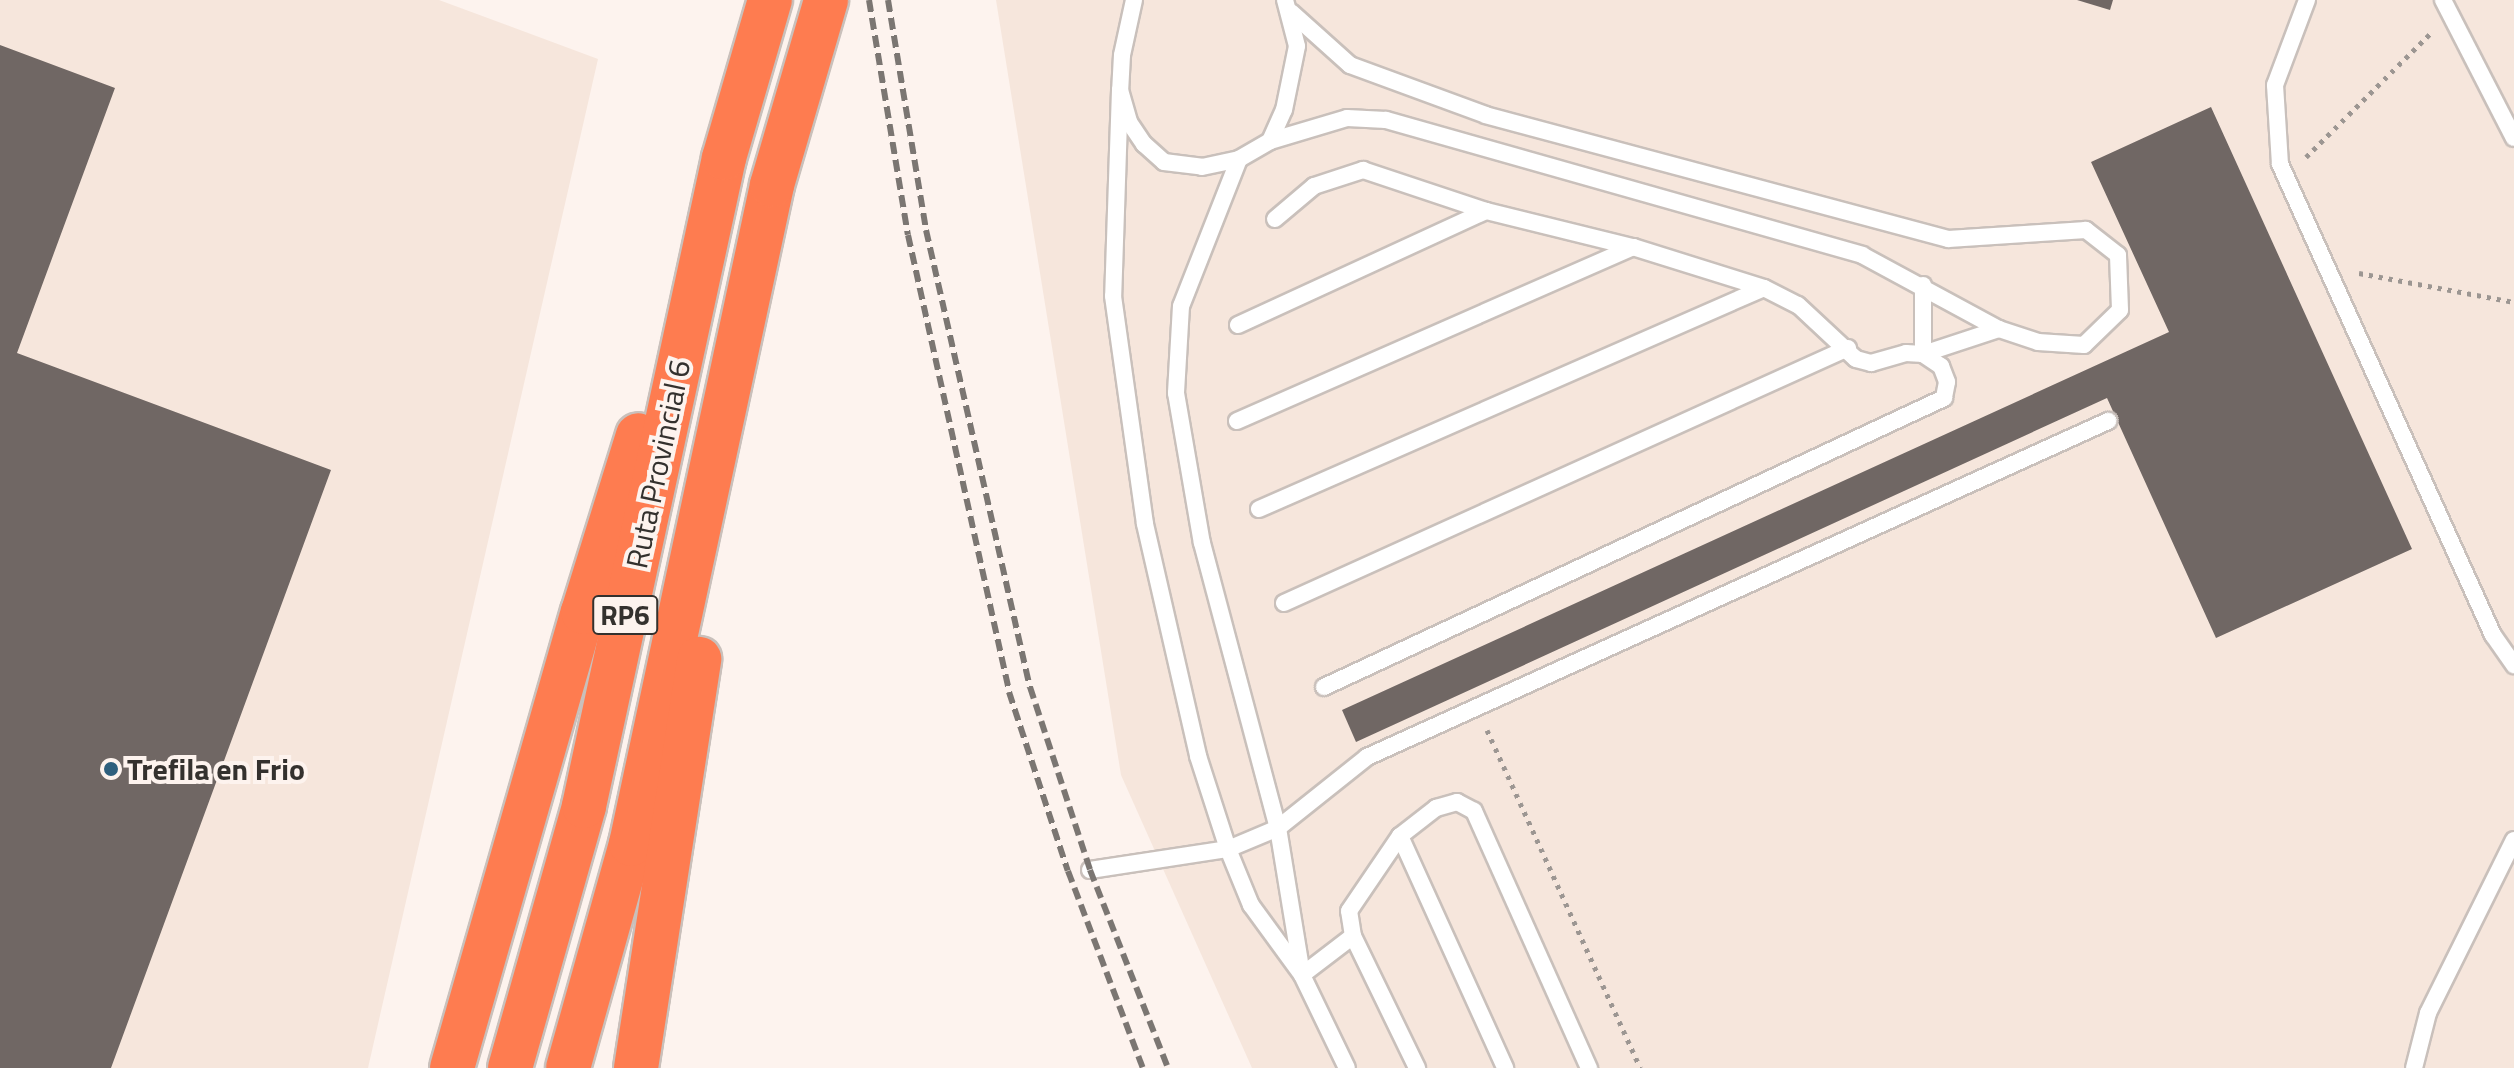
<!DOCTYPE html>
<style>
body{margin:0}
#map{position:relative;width:2514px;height:1068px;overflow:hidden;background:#fdf3ee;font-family:"Titillium Web",sans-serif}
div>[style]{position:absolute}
.built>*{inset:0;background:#f6e6dc}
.building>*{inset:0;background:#706764}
.path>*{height:5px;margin-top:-2.5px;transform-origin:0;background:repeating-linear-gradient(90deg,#9c9692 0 4px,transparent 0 10px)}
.roads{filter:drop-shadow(2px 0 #c9c0bb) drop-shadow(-2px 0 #c9c0bb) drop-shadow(0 2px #c9c0bb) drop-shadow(0 -2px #c9c0bb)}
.lane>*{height:16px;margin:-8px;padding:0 8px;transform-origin:8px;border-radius:8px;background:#fff}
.highway>*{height:44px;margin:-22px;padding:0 22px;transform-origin:22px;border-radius:22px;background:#fe7c50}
.rail>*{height:6px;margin-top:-3px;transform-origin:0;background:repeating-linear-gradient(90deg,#7b7672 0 12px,transparent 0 18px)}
.dots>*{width:22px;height:22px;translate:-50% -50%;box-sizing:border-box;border:4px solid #fdf3ee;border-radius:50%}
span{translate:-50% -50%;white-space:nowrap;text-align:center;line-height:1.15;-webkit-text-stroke:8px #fdf3ee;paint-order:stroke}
.shield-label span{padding:2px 6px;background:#fdf3ee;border:2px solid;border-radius:6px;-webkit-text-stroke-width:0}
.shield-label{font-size:28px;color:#34312e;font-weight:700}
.street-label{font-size:30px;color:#34312e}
.poi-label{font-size:30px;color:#34312e;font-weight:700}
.left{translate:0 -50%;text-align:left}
</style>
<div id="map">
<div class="built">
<div style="clip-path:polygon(0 0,439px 0,598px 59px,368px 1068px,0 1068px)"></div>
<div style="clip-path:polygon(996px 0,2514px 0,2514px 1068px,1252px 1068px,1121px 775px)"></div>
</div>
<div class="building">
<div style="clip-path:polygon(2077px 0,2113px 0,2110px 10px)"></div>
<div style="clip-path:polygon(0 45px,115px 88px,17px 353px,331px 470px,111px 1068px,0 1068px)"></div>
<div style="clip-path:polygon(2211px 107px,2412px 549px,2216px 638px,2107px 398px,1356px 742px,1342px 710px,2169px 332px,2091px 162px)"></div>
</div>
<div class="path">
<div style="left:2306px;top:157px;width:177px;rotate:-44.8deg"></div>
<div style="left:2359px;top:273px;width:158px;rotate:10.6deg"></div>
<div style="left:1487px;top:730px;width:371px;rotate:65.6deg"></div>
</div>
<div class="roads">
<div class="lane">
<div style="left:1134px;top:0;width:56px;rotate:102.3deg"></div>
<div style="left:1122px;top:55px;width:35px;rotate:93deg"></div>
<div style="left:1120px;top:90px;width:33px;rotate:74deg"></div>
<div style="left:1129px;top:122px;width:27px;rotate:56deg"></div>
<div style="left:1144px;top:144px;width:27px;rotate:42deg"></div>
<div style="left:1164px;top:162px;width:38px;rotate:7deg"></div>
<div style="left:1202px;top:167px;width:38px;rotate:-12deg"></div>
<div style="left:1239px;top:159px;width:36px;rotate:-30deg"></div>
<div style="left:1270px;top:141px;width:34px;rotate:-66deg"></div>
<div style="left:1284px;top:110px;width:65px;rotate:-78.5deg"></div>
<div style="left:1297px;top:46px;width:48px;rotate:-104.6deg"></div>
<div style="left:2307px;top:0;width:91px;rotate:110.6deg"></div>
<div style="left:2275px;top:85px;width:79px;rotate:86.4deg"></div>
<div style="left:2280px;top:164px;width:517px;rotate:65.67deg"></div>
<div style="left:2493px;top:635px;width:37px;rotate:55deg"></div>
<div style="left:2443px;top:0;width:155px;rotate:62.8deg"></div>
<div style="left:1120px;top:90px;width:206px;rotate:91.9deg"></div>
<div style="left:1113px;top:296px;width:230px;rotate:82deg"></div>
<div style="left:1145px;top:524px;width:238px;rotate:77.1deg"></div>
<div style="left:1198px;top:756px;width:98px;rotate:72.1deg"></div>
<div style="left:1228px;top:849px;width:61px;rotate:67.7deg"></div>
<div style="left:1251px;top:905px;width:87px;rotate:53.9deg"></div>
<div style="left:1302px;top:975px;width:103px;rotate:64.2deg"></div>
<div style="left:1270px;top:141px;width:80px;rotate:-16.6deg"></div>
<div style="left:1347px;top:118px;width:39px;rotate:3deg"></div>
<div style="left:1386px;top:120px;width:495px;rotate:15.8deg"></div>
<div style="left:1862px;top:255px;width:156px;rotate:28.4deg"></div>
<div style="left:1999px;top:329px;width:41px;rotate:18.4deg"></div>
<div style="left:2038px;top:342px;width:46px;rotate:3.7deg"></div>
<div style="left:2084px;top:345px;width:50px;rotate:-44.2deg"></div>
<div style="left:2120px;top:310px;width:55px;rotate:-92.1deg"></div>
<div style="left:2118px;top:255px;width:41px;rotate:-142deg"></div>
<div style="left:2086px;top:230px;width:138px;rotate:176.3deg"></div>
<div style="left:1948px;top:239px;width:478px;rotate:-165deg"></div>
<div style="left:1486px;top:115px;width:145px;rotate:-159.8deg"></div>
<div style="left:1350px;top:65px;width:79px;rotate:-138.1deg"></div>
<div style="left:1239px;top:159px;width:158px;rotate:111.5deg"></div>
<div style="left:1181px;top:306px;width:87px;rotate:93.3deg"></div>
<div style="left:1176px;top:393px;width:152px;rotate:80.2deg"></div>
<div style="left:1202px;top:543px;width:295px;rotate:75.1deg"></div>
<div style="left:1278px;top:828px;width:143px;rotate:80.7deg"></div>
<div style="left:1275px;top:219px;width:51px;rotate:-40.2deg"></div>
<div style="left:1314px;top:186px;width:52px;rotate:-18.1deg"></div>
<div style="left:1363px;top:170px;width:130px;rotate:18.4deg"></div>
<div style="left:1486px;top:211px;width:151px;rotate:13.8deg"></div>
<div style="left:1633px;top:247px;width:137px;rotate:17.4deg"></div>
<div style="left:1764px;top:288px;width:38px;rotate:27deg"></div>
<div style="left:1798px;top:305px;width:79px;rotate:43deg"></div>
<div style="left:1856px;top:359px;width:16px;rotate:15deg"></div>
<div style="left:1871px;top:363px;width:36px;rotate:-16deg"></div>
<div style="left:1906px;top:353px;width:17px;rotate:3deg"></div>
<div style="left:1923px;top:354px;width:22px;rotate:34deg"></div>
<div style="left:1941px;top:366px;width:17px;rotate:69deg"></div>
<div style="left:1947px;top:382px;width:16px;rotate:101deg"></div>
<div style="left:1944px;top:398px;width:684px;rotate:155.01deg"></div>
<div style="left:1923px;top:285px;width:69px;rotate:90deg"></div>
<div style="left:1923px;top:354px;width:80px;rotate:-18.2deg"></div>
<div style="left:1238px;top:325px;width:273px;rotate:-24.7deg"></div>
<div style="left:1237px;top:421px;width:433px;rotate:-23.7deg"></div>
<div style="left:1259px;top:509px;width:551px;rotate:-23.64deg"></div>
<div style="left:1284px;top:603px;width:619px;rotate:-24.33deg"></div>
<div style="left:1400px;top:836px;width:255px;rotate:65.6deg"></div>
<div style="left:1090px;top:870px;width:140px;rotate:-8.7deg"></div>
<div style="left:1228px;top:849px;width:54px;rotate:-22.8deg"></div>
<div style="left:1278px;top:828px;width:114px;rotate:-38.6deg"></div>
<div style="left:1367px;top:757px;width:814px;rotate:-24.39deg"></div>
<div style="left:1353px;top:936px;width:147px;rotate:64.1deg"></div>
<div style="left:1302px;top:975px;width:64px;rotate:-37.4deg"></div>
<div style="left:1353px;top:936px;width:25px;rotate:-99deg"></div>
<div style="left:1349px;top:911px;width:91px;rotate:-55.8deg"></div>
<div style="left:1400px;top:836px;width:46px;rotate:-37.9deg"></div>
<div style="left:1436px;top:808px;width:22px;rotate:-16deg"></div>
<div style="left:1457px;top:802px;width:19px;rotate:28deg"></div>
<div style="left:1474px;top:811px;width:282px;rotate:65.9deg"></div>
<div style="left:2414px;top:1068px;width:57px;rotate:-75.7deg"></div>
<div style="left:2428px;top:1013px;width:193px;rotate:-63.6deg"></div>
</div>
<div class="highway">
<div style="left:452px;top:1068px;width:474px;rotate:-74deg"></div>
<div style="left:583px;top:612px;width:185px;rotate:-72.7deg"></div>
<div style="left:510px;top:1068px;width:272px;rotate:-74.2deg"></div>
<div style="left:584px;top:806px;width:663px;rotate:-77.81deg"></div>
<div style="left:724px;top:158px;width:165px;rotate:-73.8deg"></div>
<div style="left:568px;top:1068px;width:233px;rotate:-74.3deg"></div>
<div style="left:631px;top:844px;width:674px;rotate:-77.92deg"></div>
<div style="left:772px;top:185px;width:193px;rotate:-73.7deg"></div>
<div style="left:636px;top:1068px;width:414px;rotate:-81.2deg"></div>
</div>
</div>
<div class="rail">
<div style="left:869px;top:0;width:238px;rotate:80.6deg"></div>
<div style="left:908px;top:235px;width:468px;rotate:77.5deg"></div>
<div style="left:1009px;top:692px;width:188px;rotate:71.8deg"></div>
<div style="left:1068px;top:871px;width:211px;rotate:69.2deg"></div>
<div style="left:888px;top:0;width:233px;rotate:80.6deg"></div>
<div style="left:926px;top:230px;width:469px;rotate:77.2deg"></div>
<div style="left:1030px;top:687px;width:193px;rotate:71.8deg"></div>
<div style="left:1090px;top:870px;width:213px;rotate:68.5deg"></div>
</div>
<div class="dots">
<div style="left:111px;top:769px;background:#2e5f7d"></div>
</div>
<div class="shield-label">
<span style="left:625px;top:615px">RP6</span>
</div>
<div class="street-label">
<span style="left:658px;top:464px;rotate:-78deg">Ruta Provincial 6</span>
</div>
<div class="poi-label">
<span class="left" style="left:127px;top:769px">Trefila en Frio</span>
</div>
</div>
